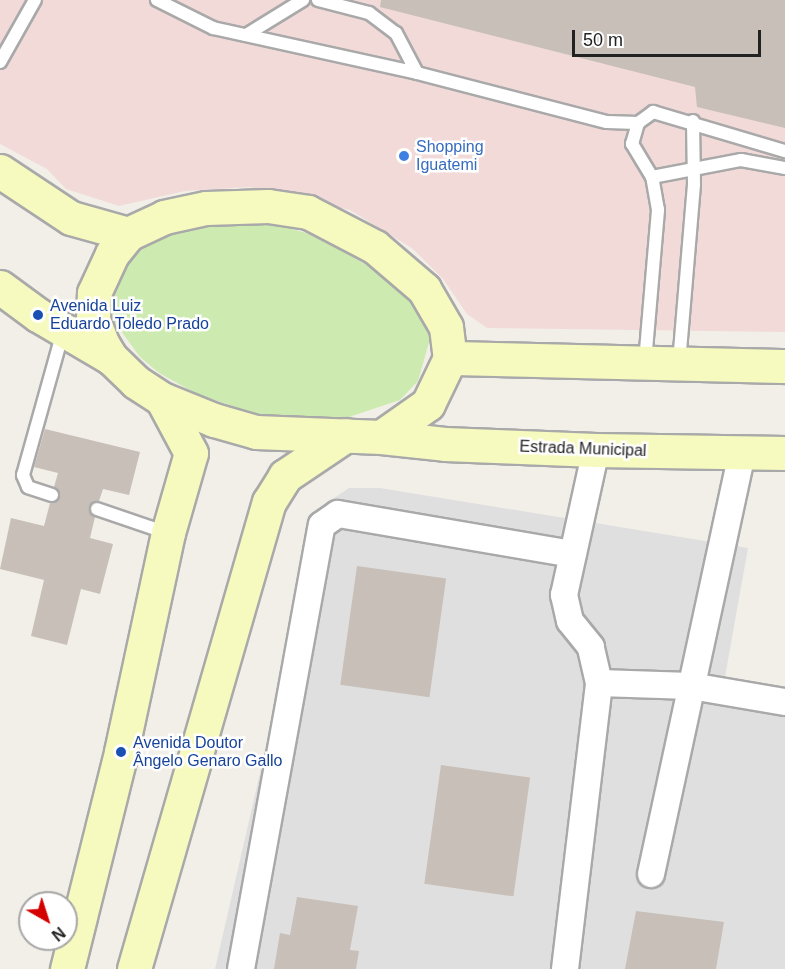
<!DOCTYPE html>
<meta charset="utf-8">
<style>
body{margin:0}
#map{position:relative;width:785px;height:969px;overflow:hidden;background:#f2efe9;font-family:Arial,sans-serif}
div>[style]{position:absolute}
.residential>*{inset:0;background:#e0dfdf}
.commercial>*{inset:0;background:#f2dad9}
.grass>*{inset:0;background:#cdebb0}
.building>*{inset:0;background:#c7bfb8;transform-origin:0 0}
.roads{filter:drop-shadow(2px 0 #a9a9a9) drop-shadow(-2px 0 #a9a9a9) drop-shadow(0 2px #a9a9a9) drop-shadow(0 -2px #a9a9a9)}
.service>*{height:12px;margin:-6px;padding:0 6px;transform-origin:6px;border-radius:6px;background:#fff}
.minor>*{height:26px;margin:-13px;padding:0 13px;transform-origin:13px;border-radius:13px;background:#fff}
.secondary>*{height:33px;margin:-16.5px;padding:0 16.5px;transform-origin:16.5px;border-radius:16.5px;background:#f7fabf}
.dots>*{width:16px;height:16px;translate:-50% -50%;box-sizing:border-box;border:3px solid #fff;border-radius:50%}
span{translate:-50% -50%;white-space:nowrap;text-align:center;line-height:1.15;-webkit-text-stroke:5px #fff;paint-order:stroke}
.shop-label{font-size:16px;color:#366cbe}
.left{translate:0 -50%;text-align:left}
.transit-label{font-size:16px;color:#164399}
.street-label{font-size:16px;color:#222}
.north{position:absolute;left:18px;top:891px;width:60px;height:60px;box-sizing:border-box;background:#fff;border:2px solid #a7a7a7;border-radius:50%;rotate:141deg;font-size:16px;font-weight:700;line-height:24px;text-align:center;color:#222}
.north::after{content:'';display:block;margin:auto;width:21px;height:27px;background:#d40000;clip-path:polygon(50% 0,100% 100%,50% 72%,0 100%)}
.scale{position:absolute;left:572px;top:30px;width:189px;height:27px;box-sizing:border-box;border:3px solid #222;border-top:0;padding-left:8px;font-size:18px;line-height:21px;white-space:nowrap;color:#222;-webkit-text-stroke:4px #fff;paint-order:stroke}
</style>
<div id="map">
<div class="residential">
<div style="clip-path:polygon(349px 488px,380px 488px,748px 548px,725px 677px,785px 688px,785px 969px,215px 969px,321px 507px)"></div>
</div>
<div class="commercial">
<div style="clip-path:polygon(0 0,785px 0,785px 332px,487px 328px,467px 314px,443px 279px,413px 249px,350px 210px,250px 187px,185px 191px,119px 206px,66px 189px,47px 169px,0 144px)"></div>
</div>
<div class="grass">
<div style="clip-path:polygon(206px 218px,269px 222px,316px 236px,379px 272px,425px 316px,430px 339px,418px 381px,400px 400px,337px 421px,268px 418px,197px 394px,159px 373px,140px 357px,121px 331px,113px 320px,108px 299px,118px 268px,145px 239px)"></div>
</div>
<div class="building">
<div style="clip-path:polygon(381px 0,785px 0,785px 128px,697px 107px,695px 87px,380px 7px)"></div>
<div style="clip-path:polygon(45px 429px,140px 452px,129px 495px,103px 489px,99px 501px,89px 506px,95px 517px,90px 538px,113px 544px,100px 594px,81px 589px,67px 645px,31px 636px,44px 580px,0 569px,11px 518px,44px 526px,50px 503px,60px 497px,54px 487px,58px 473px,34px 467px)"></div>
<div style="left:357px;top:566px;width:90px;height:120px;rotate:8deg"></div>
<div style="left:441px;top:765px;width:90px;height:120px;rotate:8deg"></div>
<div style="clip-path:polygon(297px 897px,358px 906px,350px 950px,359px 951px,356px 969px,274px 969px,280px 933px,290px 935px)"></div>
<div style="clip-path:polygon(636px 911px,724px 922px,716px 969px,625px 969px)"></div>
</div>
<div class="roads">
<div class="service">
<div style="left:157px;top:0;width:63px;rotate:26.6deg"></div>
<div style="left:213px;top:28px;width:209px;rotate:12.4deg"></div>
<div style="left:417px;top:73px;width:196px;rotate:14.5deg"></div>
<div style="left:607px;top:122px;width:31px;rotate:2deg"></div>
<div style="left:318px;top:0;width:53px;rotate:14.3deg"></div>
<div style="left:369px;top:13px;width:34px;rotate:37deg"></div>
<div style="left:396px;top:33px;width:45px;rotate:62.3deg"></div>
<div style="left:246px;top:35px;width:67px;rotate:-31.6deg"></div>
<div style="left:0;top:62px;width:71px;rotate:-60.6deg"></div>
<div style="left:652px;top:177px;width:91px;rotate:-10.8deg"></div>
<div style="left:741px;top:160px;width:45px;rotate:10.3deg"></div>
<div style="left:645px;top:362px;width:153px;rotate:-85.1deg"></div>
<div style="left:658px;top:210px;width:34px;rotate:-100deg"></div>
<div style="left:652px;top:177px;width:39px;rotate:-121deg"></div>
<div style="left:632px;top:144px;width:22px;rotate:-74deg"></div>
<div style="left:638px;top:123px;width:19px;rotate:-36deg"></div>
<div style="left:653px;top:112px;width:138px;rotate:16.5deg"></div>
<div style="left:679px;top:363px;width:179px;rotate:-85.2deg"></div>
<div style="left:694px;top:185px;width:64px;rotate:-90.9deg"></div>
<div style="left:52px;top:495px;width:25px;rotate:-162deg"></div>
<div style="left:28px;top:487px;width:13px;rotate:-113deg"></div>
<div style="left:23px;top:475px;width:148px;rotate:-74.4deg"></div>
<div style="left:97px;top:509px;width:74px;rotate:18.9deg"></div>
</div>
<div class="minor">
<div style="left:599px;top:683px;width:92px;rotate:1.9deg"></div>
<div style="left:691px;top:686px;width:95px;rotate:9.7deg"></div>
<div style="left:651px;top:874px;width:431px;rotate:-77.8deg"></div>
<div style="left:241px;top:969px;width:451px;rotate:-79.7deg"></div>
<div style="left:322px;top:525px;width:19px;rotate:-35deg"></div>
<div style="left:338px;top:514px;width:238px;rotate:9.7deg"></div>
<div style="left:565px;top:969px;width:288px;rotate:-83.2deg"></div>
<div style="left:599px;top:683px;width:37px;rotate:-103deg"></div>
<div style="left:591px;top:647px;width:33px;rotate:-129deg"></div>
<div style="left:570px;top:621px;width:27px;rotate:-103deg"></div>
<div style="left:564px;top:595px;width:148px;rotate:-77.6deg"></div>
</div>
<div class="secondary">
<div style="left:0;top:171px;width:85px;rotate:33.5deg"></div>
<div style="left:71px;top:218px;width:59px;rotate:15.7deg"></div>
<div style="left:268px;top:206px;width:40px;rotate:8.5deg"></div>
<div style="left:308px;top:212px;width:76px;rotate:27.6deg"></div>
<div style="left:375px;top:247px;width:65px;rotate:40.6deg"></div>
<div style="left:424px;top:289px;width:44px;rotate:59.9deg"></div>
<div style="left:446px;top:327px;width:31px;rotate:83deg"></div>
<div style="left:450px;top:358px;width:51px;rotate:115.6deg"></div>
<div style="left:428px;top:404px;width:57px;rotate:144.9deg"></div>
<div style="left:381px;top:437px;width:125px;rotate:-177.7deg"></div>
<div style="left:256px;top:432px;width:44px;rotate:-164.1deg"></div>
<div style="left:214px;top:420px;width:56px;rotate:-158deg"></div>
<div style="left:162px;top:399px;width:31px;rotate:-147deg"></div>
<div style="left:136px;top:382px;width:35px;rotate:-136deg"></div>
<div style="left:111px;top:358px;width:17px;rotate:-121deg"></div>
<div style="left:102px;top:343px;width:25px;rotate:-111deg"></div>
<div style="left:93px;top:320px;width:27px;rotate:-88deg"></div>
<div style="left:94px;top:293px;width:43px;rotate:-65.2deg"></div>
<div style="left:112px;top:254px;width:26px;rotate:-51deg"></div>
<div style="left:128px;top:234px;width:40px;rotate:-25deg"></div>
<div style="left:164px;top:217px;width:43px;rotate:-12.1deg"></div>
<div style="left:206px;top:208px;width:62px;rotate:-1.8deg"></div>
<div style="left:0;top:287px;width:47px;rotate:36.4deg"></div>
<div style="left:38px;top:315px;width:85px;rotate:30.5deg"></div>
<div style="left:450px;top:358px;width:335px;rotate:1.4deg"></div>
<div style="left:381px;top:437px;width:64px;rotate:6.2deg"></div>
<div style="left:445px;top:444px;width:151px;rotate:2.3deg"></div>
<div style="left:596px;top:450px;width:189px;rotate:0.9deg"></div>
<div style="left:67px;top:969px;width:224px;rotate:-76deg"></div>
<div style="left:121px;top:752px;width:224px;rotate:-77.9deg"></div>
<div style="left:168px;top:533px;width:83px;rotate:-74deg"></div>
<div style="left:191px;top:453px;width:61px;rotate:-118.2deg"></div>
<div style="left:134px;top:969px;width:486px;rotate:-73.9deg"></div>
<div style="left:269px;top:502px;width:31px;rotate:-58deg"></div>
<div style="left:285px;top:476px;width:73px;rotate:-33.9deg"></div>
</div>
</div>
<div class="dots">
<div style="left:404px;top:156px;background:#3f7fe0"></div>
<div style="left:38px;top:315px;background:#1a4fb4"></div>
<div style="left:121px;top:752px;background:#1a4fb4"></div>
</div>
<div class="shop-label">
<span class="left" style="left:416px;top:156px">Shopping<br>Iguatemi</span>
</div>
<div class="transit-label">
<span class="left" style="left:50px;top:315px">Avenida Luiz<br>Eduardo Toledo Prado</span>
<span class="left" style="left:133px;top:752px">Avenida Doutor<br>Ângelo Genaro Gallo</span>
</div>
<div class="street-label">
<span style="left:583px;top:449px;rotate:2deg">Estrada Municipal</span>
</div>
<div class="north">N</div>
<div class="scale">50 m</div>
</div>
